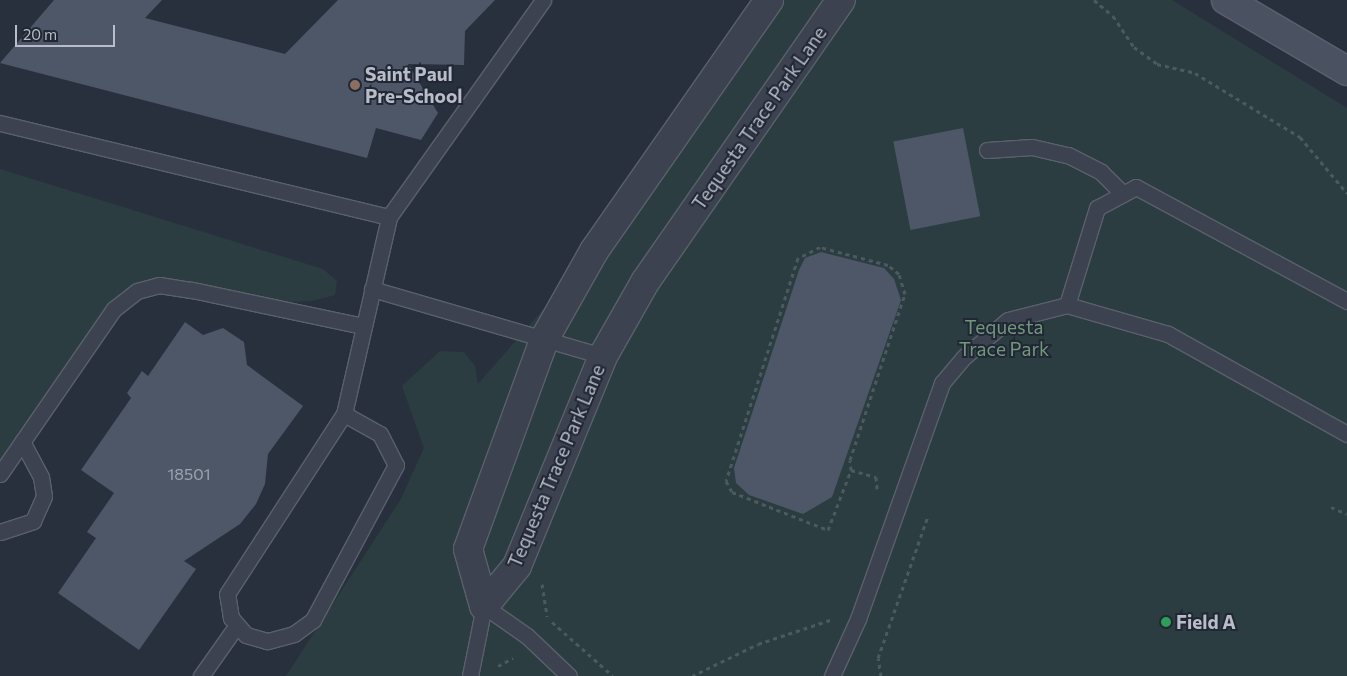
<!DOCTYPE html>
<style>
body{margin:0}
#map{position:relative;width:1347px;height:676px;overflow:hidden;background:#28303e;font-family:Commissioner,sans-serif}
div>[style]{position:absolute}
.green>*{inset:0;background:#2b3d40}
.building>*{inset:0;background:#4e5767;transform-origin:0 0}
.path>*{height:3px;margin-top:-1.5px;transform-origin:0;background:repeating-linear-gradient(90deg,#4a5a5e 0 4px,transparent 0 8px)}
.roads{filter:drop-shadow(1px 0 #5a606c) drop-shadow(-1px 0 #5a606c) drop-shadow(0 1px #5a606c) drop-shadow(0 -1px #5a606c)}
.service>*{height:15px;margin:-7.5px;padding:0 7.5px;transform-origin:7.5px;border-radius:7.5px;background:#3c424f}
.minor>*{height:28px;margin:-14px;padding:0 14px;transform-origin:14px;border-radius:14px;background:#3c424f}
.secondary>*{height:28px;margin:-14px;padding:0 14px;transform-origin:14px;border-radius:14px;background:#4a5161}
.dots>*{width:14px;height:14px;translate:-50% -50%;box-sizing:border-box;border:2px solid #212734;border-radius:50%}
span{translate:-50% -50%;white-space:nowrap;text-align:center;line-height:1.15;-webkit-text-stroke:4px #212734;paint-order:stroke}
.number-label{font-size:16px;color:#9ea4b0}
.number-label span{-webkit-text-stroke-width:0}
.poi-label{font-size:19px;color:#b8bdc9;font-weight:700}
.left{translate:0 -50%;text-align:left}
.street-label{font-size:19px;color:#b8bdc9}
.park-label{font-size:19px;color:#71987d}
.scale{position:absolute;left:15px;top:25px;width:100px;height:22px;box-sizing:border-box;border:2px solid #b8bdc9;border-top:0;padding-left:6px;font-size:15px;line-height:18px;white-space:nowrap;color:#b8bdc9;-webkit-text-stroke:4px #212734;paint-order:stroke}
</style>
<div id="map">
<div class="green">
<div style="clip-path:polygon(769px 0,1172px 0,1347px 108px,1347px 676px,286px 676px,401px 499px,424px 448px,402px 386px,440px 351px,464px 352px,475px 366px,478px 384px,594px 251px)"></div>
<div style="clip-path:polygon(0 169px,323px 269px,337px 281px,335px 295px,311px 301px,255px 303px,159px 285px,114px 309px,0 474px)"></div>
</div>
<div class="building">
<div style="clip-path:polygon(54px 0,162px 0,145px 18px,285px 54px,338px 0,495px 0,465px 31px,464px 65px,408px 64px,438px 113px,421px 140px,376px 128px,367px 158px,0 63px)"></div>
<div style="left:963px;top:128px;width:90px;height:71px;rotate:79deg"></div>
<div style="clip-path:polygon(821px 252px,884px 268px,894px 279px,901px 300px,832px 497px,803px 514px,749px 495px,736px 483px,734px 468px,799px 270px,805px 258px)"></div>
<div style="clip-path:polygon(185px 322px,203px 335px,223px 328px,244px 342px,247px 365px,303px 406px,268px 454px,265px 484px,256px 504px,240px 524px,184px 561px,196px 569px,139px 650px,58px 593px,96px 538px,87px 532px,114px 493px,81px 470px,131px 398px,127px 393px,142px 371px,148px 376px)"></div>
</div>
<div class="path">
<div style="left:1094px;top:0;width:25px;rotate:40deg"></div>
<div style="left:1113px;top:16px;width:37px;rotate:56deg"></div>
<div style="left:1134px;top:47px;width:29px;rotate:36deg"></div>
<div style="left:1157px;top:64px;width:39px;rotate:13deg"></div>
<div style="left:1195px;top:73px;width:123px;rotate:31.4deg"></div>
<div style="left:1300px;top:137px;width:73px;rotate:50deg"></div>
<div style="left:851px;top:470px;width:10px;rotate:-96deg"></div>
<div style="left:850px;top:460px;width:175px;rotate:-71.7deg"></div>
<div style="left:905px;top:294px;width:21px;rotate:-107deg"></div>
<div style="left:899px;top:274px;width:14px;rotate:-141deg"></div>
<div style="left:888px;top:265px;width:70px;rotate:-165.2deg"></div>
<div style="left:820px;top:247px;width:25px;rotate:153deg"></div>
<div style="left:798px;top:258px;width:234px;rotate:107.9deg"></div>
<div style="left:726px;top:481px;width:13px;rotate:61deg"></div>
<div style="left:732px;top:492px;width:103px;rotate:21.6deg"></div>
<div style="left:828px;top:530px;width:64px;rotate:-69deg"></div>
<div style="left:851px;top:470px;width:26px;rotate:16deg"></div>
<div style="left:876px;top:477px;width:12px;rotate:85deg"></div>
<div style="left:1331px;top:507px;width:17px;rotate:24deg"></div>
<div style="left:542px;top:584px;width:33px;rotate:81deg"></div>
<div style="left:552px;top:622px;width:81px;rotate:41.5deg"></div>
<div style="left:498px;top:666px;width:17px;rotate:-28deg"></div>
<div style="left:692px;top:676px;width:73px;rotate:-25.9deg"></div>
<div style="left:758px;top:644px;width:76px;rotate:-18.4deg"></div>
<div style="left:881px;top:676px;width:18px;rotate:-99deg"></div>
<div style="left:878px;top:658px;width:151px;rotate:-70.6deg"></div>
</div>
<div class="roads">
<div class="service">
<div style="left:0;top:123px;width:400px;rotate:13.6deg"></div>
<div style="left:987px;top:150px;width:45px;rotate:-3.8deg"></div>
<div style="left:1032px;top:147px;width:37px;rotate:13deg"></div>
<div style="left:1068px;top:155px;width:37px;rotate:27deg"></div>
<div style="left:1101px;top:172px;width:31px;rotate:45deg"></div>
<div style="left:372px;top:289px;width:241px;rotate:16.2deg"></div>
<div style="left:1067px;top:305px;width:102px;rotate:-72.8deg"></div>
<div style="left:1097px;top:208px;width:44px;rotate:-28.3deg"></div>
<div style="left:1136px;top:187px;width:240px;rotate:28.4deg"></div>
<div style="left:344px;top:414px;width:41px;rotate:29.1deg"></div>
<div style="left:380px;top:434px;width:35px;rotate:63deg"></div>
<div style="left:396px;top:465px;width:176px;rotate:118.2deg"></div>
<div style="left:313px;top:620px;width:24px;rotate:144deg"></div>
<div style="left:294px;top:634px;width:28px;rotate:165deg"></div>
<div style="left:267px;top:641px;width:22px;rotate:-164deg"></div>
<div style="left:246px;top:635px;width:23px;rotate:-131deg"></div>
<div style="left:231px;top:618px;width:24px;rotate:-99deg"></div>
<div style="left:227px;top:594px;width:215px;rotate:-57deg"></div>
<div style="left:344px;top:414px;width:202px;rotate:-77.1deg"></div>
<div style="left:389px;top:217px;width:266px;rotate:-54.6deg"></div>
<div style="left:0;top:474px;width:201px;rotate:-55.4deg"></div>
<div style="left:114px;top:309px;width:29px;rotate:-38deg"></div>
<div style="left:137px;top:291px;width:23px;rotate:-15deg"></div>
<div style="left:159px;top:285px;width:33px;rotate:9deg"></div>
<div style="left:192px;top:290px;width:175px;rotate:11.9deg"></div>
<div style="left:0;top:532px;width:35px;rotate:-18deg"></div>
<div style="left:33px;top:521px;width:27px;rotate:-66deg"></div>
<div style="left:44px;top:496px;width:19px;rotate:-99deg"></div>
<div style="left:41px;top:477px;width:40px;rotate:-118deg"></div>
<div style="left:201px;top:676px;width:62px;rotate:-54.8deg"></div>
<div style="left:470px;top:676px;width:71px;rotate:-78.7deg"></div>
<div style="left:484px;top:606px;width:52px;rotate:34.9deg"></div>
<div style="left:527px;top:636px;width:58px;rotate:43.6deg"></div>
<div style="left:832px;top:676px;width:63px;rotate:-65.5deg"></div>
<div style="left:858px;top:619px;width:251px;rotate:-70.4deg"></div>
<div style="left:942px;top:383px;width:34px;rotate:-50deg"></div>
<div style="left:964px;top:357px;width:57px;rotate:-40.1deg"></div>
<div style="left:1008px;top:320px;width:61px;rotate:-14.3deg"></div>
<div style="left:1067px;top:305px;width:105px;rotate:16deg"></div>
<div style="left:1168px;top:334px;width:205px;rotate:29.2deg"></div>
</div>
<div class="minor">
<div style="left:484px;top:606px;width:52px;rotate:-50.5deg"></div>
<div style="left:517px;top:566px;width:227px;rotate:-67.7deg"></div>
<div style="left:603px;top:356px;width:85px;rotate:-60.4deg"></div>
<div style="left:645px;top:282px;width:343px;rotate:-55.2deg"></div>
<div style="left:484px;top:606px;width:59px;rotate:-105.7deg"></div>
<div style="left:468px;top:549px;width:225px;rotate:-70deg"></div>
<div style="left:545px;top:338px;width:100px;rotate:-60.6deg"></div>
<div style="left:594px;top:251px;width:306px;rotate:-55.1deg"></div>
</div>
<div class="secondary">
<div style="left:1226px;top:0;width:140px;rotate:30.4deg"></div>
</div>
</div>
<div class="dots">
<div style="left:355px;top:85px;background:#8d6e63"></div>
<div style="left:1166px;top:622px;background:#2e9e5b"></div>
</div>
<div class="number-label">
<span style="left:189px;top:474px">18501</span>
</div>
<div class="poi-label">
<span class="left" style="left:365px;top:85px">Saint Paul<br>Pre-School</span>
<span class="left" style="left:1176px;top:622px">Field A</span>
</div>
<div class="street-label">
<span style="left:759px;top:118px;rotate:-55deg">Tequesta Trace Park Lane</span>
<span style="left:556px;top:466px;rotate:-67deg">Tequesta Trace Park Lane</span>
</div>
<div class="park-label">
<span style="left:1004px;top:338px">Tequesta<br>Trace Park</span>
</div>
<div class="scale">20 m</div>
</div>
